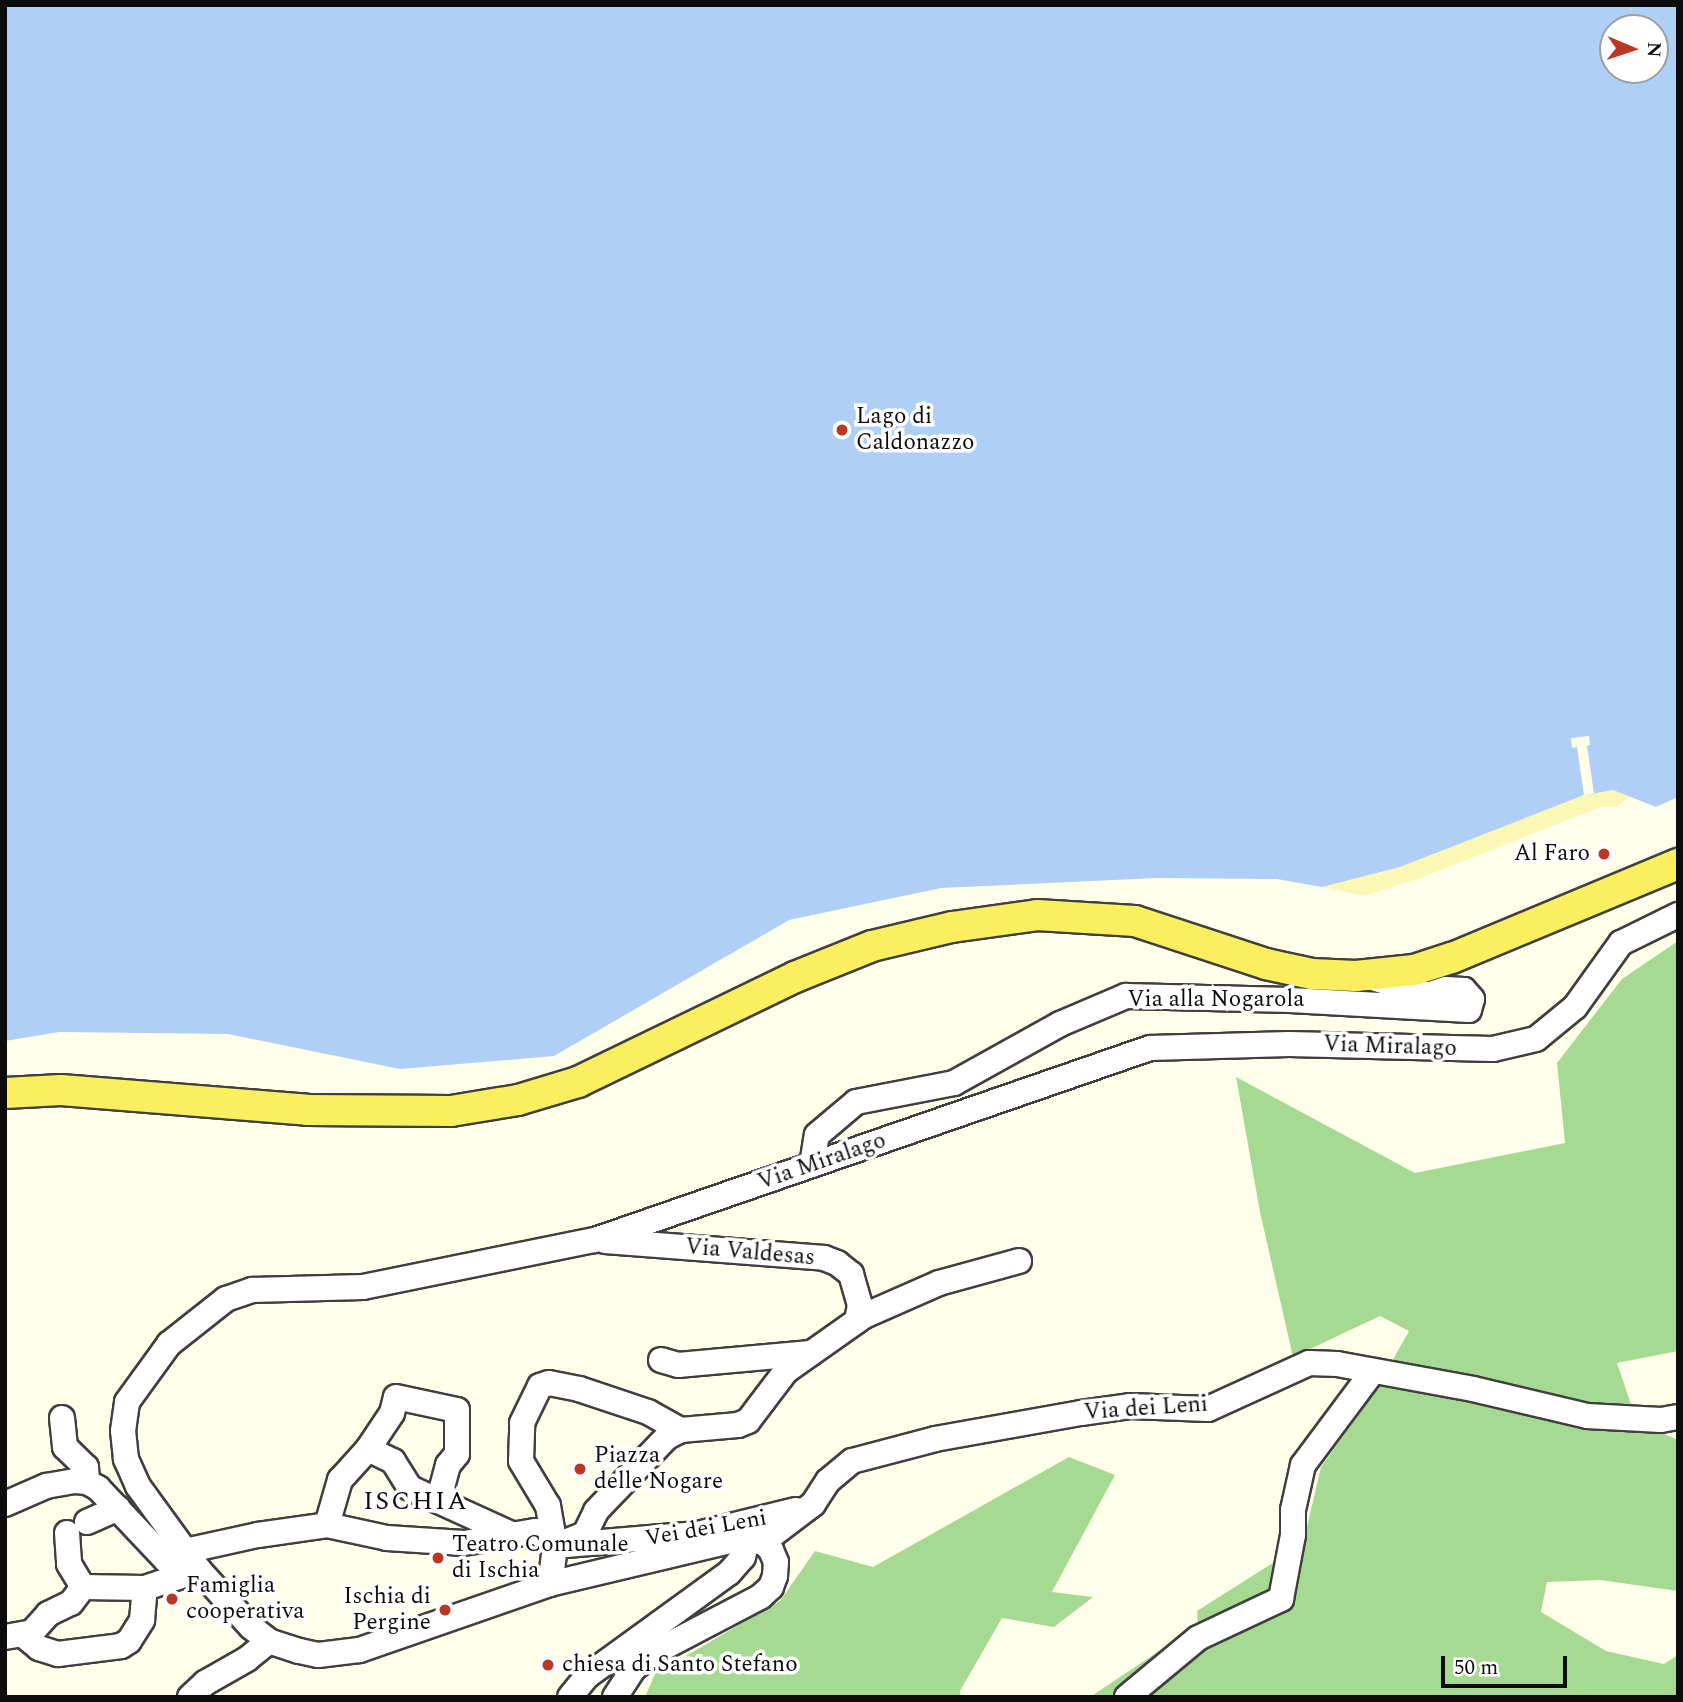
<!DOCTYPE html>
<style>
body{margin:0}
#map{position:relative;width:1683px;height:1702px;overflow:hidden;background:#ffffea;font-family:Spectral,serif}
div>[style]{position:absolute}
.forest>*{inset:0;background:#a6da93}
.sand>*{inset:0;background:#fbf8b6}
.water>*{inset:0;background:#afcff6}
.pier>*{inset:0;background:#ffffea}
.roads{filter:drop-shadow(2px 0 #3f3f3f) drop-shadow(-2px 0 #3f3f3f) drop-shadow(0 2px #3f3f3f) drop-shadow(0 -2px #3f3f3f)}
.minor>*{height:24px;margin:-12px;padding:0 12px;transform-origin:12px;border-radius:12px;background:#fff}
.major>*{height:30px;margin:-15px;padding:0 15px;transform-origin:15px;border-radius:15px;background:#faf05f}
.dots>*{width:19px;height:19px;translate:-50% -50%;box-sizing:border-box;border:4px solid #fff;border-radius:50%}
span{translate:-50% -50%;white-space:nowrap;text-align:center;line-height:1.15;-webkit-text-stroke:7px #fff;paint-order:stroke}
.poi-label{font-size:23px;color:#0c0c0c}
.left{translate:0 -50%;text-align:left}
.right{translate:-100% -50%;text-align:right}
.street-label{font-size:23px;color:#0c0c0c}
.quarter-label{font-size:26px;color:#0c0c0c;letter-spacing:2px}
.frame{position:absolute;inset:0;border:7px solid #0c0c0c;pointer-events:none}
.north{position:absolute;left:1599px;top:14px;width:70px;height:70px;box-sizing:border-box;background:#fff;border:2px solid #9e9e9e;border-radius:50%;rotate:92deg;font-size:19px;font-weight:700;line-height:28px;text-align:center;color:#0c0c0c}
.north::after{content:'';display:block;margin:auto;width:24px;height:32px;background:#bc3723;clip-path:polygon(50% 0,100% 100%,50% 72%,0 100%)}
.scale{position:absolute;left:1441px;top:1656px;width:126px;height:32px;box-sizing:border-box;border:4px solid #0c0c0c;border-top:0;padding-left:9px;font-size:21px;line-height:24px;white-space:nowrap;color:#0c0c0c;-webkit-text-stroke:5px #fff;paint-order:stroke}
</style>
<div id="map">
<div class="forest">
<div style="clip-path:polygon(1678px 941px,1678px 1351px,1617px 1363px,1637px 1422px,1678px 1440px,1678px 1591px,1600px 1580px,1547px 1582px,1541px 1612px,1606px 1651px,1664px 1664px,1678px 1655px,1678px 1697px,1090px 1697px,1198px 1625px,1197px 1611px,1303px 1544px,1321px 1467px,1373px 1395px,1409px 1331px,1380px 1316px,1293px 1357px,1260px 1212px,1236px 1077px,1415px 1173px,1565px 1143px,1557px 1063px,1622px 979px)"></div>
<div style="clip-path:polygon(1069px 1457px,1115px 1475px,1052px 1592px,1093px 1597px,1054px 1627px,1002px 1618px,960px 1691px,961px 1697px,645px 1697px,655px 1674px,780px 1601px,815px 1551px,873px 1567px)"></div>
</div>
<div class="sand">
<div style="clip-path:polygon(1612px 790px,1631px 796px,1616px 807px,1600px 807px,1418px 879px,1363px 896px,1322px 887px,1400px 867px,1584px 795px)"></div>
</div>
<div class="water">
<div style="clip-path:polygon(evenodd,5px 5px,1678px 5px,1678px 797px,1656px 807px,1613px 790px,1584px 795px,1400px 867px,1322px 887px,1277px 879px,1157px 878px,941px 888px,789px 920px,554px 1056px,400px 1069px,228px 1034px,59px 1032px,5px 1041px,5px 5px,1613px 28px,1655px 28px,1655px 70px,1613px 70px,1613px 28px)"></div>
</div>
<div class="pier">
<div style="clip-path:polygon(1589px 736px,1590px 745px,1587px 746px,1594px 793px,1584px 795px,1577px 747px,1572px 748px,1571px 738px)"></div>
</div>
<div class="roads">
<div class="minor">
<div style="left:812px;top:1165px;width:30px;rotate:-81deg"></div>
<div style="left:817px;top:1135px;width:51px;rotate:-40.2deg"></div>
<div style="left:856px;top:1102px;width:100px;rotate:-11deg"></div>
<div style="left:954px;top:1083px;width:121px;rotate:-29.1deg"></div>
<div style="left:1060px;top:1024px;width:72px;rotate:-23deg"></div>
<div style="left:1126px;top:996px;width:164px;rotate:1.4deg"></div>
<div style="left:1290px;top:1000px;width:179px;rotate:3.2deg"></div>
<div style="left:1469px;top:1010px;width:11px;rotate:-75deg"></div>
<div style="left:1472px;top:999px;width:12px;rotate:-132deg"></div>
<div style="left:1464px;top:990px;width:18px;rotate:-177deg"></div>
<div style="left:1446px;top:989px;width:19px;rotate:162deg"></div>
<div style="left:1428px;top:995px;width:62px;rotate:-163deg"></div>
<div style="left:605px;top:1241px;width:220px;rotate:4.4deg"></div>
<div style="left:824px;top:1258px;width:14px;rotate:21deg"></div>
<div style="left:837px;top:1263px;width:18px;rotate:38deg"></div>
<div style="left:851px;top:1274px;width:32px;rotate:74deg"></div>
<div style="left:860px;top:1305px;width:16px;rotate:101deg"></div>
<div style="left:661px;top:1360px;width:18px;rotate:16deg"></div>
<div style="left:678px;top:1365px;width:133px;rotate:-5.2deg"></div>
<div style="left:62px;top:1418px;width:29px;rotate:84deg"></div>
<div style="left:65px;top:1447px;width:29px;rotate:44deg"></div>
<div style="left:86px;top:1467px;width:15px;rotate:86deg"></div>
<div style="left:368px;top:1449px;width:28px;rotate:26deg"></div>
<div style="left:393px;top:1461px;width:32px;rotate:58deg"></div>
<div style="left:410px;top:1488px;width:111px;rotate:24.5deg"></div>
<div style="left:5px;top:1504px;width:45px;rotate:-23.7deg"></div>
<div style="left:46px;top:1486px;width:29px;rotate:-10deg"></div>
<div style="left:75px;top:1481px;width:12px;rotate:5deg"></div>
<div style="left:87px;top:1482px;width:13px;rotate:29deg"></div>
<div style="left:98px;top:1488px;width:99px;rotate:46.6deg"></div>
<div style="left:166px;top:1560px;width:24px;rotate:30deg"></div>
<div style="left:87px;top:1522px;width:34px;rotate:-24deg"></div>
<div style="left:327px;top:1525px;width:47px;rotate:-73.9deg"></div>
<div style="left:340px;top:1480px;width:42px;rotate:-47.9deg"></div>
<div style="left:368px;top:1449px;width:43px;rotate:-56.3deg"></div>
<div style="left:392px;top:1413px;width:16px;rotate:-76deg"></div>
<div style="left:396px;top:1397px;width:62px;rotate:12deg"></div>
<div style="left:457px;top:1410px;width:44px;rotate:90deg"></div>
<div style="left:457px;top:1454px;width:14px;rotate:129deg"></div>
<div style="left:448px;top:1465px;width:35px;rotate:105deg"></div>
<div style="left:67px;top:1533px;width:31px;rotate:86deg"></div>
<div style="left:69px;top:1564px;width:27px;rotate:59deg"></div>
<div style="left:763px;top:1542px;width:63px;rotate:-37.2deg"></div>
<div style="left:813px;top:1504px;width:27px;rotate:-57deg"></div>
<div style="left:828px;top:1481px;width:31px;rotate:-40deg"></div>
<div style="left:852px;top:1461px;width:86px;rotate:-14.8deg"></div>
<div style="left:935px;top:1439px;width:148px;rotate:-10.1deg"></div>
<div style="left:1081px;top:1413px;width:49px;rotate:-8.1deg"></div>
<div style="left:1130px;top:1406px;width:78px;rotate:2.2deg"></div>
<div style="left:1208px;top:1409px;width:111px;rotate:-24.5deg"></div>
<div style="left:1309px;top:1363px;width:28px;rotate:2deg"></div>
<div style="left:1337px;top:1364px;width:138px;rotate:10.4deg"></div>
<div style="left:1473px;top:1389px;width:117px;rotate:13.3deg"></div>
<div style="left:1587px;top:1416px;width:74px;rotate:3.1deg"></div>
<div style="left:1661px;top:1420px;width:17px;rotate:-10deg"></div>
<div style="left:566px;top:1545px;width:132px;rotate:-4.8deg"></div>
<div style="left:698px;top:1534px;width:101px;rotate:-13.8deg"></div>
<div style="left:555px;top:1546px;width:32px;rotate:-22deg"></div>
<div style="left:585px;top:1534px;width:25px;rotate:-64deg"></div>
<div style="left:596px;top:1511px;width:103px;rotate:-46.2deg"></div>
<div style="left:667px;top:1437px;width:16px;rotate:-27deg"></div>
<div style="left:681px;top:1430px;width:57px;rotate:-5deg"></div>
<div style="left:738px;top:1425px;width:11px;rotate:-22deg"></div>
<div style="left:748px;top:1421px;width:63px;rotate:-52.8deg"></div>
<div style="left:786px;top:1371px;width:95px;rotate:-35.2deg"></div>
<div style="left:864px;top:1316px;width:82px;rotate:-23.7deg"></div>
<div style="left:939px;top:1283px;width:83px;rotate:-15.4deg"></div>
<div style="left:555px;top:1546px;width:41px;rotate:-99.9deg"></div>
<div style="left:548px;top:1506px;width:52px;rotate:-121deg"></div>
<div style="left:521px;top:1461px;width:38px;rotate:-88deg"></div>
<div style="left:522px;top:1423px;width:41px;rotate:-64.1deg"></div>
<div style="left:540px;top:1386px;width:9px;rotate:-18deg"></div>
<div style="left:549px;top:1383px;width:31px;rotate:11deg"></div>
<div style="left:579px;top:1389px;width:73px;rotate:18.4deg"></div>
<div style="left:648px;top:1412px;width:38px;rotate:29deg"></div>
<div style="left:185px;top:1551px;width:75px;rotate:-12.4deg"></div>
<div style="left:258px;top:1535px;width:70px;rotate:-8.2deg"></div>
<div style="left:327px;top:1525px;width:61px;rotate:12.2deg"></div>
<div style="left:387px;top:1538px;width:77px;rotate:3.7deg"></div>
<div style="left:464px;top:1543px;width:73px;rotate:-9.5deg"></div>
<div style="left:536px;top:1531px;width:24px;rotate:38deg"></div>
<div style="left:555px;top:1546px;width:38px;rotate:97deg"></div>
<div style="left:23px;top:1635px;width:21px;rotate:39deg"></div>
<div style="left:39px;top:1648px;width:20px;rotate:18deg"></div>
<div style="left:58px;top:1654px;width:64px;rotate:-7.2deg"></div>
<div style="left:121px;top:1646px;width:9px;rotate:-32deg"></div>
<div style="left:129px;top:1641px;width:25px;rotate:-58deg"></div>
<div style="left:142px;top:1620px;width:32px;rotate:-85deg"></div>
<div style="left:5px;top:1637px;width:27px;rotate:-10deg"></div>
<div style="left:32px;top:1632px;width:24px;rotate:-48deg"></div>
<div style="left:48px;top:1614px;width:25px;rotate:-26deg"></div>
<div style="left:71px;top:1603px;width:20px;rotate:-53deg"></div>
<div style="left:83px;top:1587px;width:62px;rotate:0.9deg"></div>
<div style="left:145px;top:1588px;width:57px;rotate:-18.4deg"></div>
<div style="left:190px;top:1697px;width:21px;rotate:-43deg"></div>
<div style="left:205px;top:1683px;width:48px;rotate:-29.7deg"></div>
<div style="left:247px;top:1659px;width:28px;rotate:-39deg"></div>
<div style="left:570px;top:1697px;width:27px;rotate:-51deg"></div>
<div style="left:587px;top:1676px;width:175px;rotate:-36deg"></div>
<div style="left:729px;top:1573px;width:21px;rotate:-49deg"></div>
<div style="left:743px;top:1557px;width:17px;rotate:-77deg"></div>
<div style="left:615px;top:1697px;width:35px;rotate:-57deg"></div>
<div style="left:634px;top:1668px;width:24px;rotate:-38deg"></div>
<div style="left:653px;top:1653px;width:121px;rotate:-27.6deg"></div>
<div style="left:760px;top:1597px;width:15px;rotate:-42deg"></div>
<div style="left:771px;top:1587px;width:12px;rotate:-70deg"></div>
<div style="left:775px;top:1576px;width:14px;rotate:-86deg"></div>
<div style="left:776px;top:1562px;width:13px;rotate:-113deg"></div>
<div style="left:771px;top:1550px;width:11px;rotate:-135deg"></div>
<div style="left:763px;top:1542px;width:33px;rotate:-178deg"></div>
<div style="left:730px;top:1541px;width:185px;rotate:166.6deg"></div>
<div style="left:550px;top:1584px;width:202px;rotate:160.9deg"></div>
<div style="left:359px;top:1650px;width:41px;rotate:173deg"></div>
<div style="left:318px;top:1655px;width:19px;rotate:-168deg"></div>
<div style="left:299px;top:1651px;width:32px;rotate:-162deg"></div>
<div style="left:269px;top:1641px;width:23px;rotate:-142deg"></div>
<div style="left:251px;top:1627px;width:77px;rotate:-132.4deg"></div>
<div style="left:199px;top:1570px;width:104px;rotate:-126deg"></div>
<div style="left:138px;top:1486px;width:30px;rotate:-114deg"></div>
<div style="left:126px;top:1459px;width:28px;rotate:-96deg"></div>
<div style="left:123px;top:1431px;width:29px;rotate:-82deg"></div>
<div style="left:127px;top:1402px;width:72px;rotate:-54.1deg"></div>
<div style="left:169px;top:1344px;width:73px;rotate:-38.3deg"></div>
<div style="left:226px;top:1299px;width:28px;rotate:-19deg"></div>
<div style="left:252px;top:1290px;width:111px;rotate:-1.5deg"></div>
<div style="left:363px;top:1287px;width:237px;rotate:-11.5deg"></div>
<div style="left:595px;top:1240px;width:587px;rotate:-19.08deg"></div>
<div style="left:1150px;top:1048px;width:139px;rotate:-1.6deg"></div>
<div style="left:1289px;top:1044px;width:204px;rotate:1.4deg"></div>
<div style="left:1493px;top:1049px;width:44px;rotate:-13.1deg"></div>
<div style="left:1536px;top:1039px;width:50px;rotate:-39.4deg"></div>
<div style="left:1575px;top:1007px;width:79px;rotate:-54.3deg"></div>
<div style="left:1621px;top:943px;width:64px;rotate:-26.2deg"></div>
<div style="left:1127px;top:1697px;width:92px;rotate:-39.7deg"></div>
<div style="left:1198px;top:1638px;width:92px;rotate:-25.2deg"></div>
<div style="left:1281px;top:1599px;width:65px;rotate:-79.4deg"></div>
<div style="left:1293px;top:1535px;width:25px;rotate:-90deg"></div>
<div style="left:1293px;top:1510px;width:46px;rotate:-77.5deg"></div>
<div style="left:1303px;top:1465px;width:117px;rotate:-53.3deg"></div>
</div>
<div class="major">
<div style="left:5px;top:1093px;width:56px;rotate:-3.1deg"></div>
<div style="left:61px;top:1090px;width:247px;rotate:4.6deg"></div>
<div style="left:307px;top:1110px;width:144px;rotate:0.4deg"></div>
<div style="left:451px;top:1111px;width:68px;rotate:-9.3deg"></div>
<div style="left:518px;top:1100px;width:63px;rotate:-16.7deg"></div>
<div style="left:578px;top:1082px;width:241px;rotate:-25.8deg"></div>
<div style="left:795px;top:977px;width:83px;rotate:-21.9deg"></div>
<div style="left:872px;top:946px;width:82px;rotate:-13.4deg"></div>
<div style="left:952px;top:927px;width:86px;rotate:-8deg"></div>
<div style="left:1037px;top:915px;width:98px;rotate:3.5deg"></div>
<div style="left:1135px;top:921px;width:138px;rotate:18.2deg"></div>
<div style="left:1266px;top:964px;width:47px;rotate:12.3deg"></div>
<div style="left:1312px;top:974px;width:44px;rotate:2.6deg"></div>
<div style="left:1356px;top:976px;width:58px;rotate:-5.9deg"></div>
<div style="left:1414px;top:970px;width:40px;rotate:-18deg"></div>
<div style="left:1452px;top:958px;width:245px;rotate:-22.6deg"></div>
</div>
</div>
<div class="dots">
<div style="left:842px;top:430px;background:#bc3723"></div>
<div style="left:1604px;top:854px;background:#bc3723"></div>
<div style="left:580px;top:1469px;background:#bc3723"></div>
<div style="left:438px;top:1558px;background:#bc3723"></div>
<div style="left:172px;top:1599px;background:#bc3723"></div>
<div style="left:445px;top:1610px;background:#bc3723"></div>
<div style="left:548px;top:1665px;background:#bc3723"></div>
</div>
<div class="poi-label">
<span class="left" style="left:856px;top:430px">Lago di<br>Caldonazzo</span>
<span class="right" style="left:1590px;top:854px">Al Faro</span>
<span class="left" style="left:594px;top:1469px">Piazza<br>delle Nogare</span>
<span class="left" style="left:452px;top:1558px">Teatro Comunale<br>di Ischia</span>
<span class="left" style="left:186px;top:1599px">Famiglia<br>cooperativa</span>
<span class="right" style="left:431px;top:1610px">Ischia di<br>Pergine</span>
<span class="left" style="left:562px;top:1665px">chiesa di Santo Stefano</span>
</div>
<div class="street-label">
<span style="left:1216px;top:1000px">Via alla Nogarola</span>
<span style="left:1390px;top:1047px;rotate:2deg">Via Miralago</span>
<span style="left:822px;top:1162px;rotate:-19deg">Via Miralago</span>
<span style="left:750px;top:1253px;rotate:5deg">Via Valdesas</span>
<span style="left:1146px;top:1409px;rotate:-4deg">Via dei Leni</span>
<span style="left:706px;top:1529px;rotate:-10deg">Vei dei Leni</span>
</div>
<div class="quarter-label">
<span style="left:416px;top:1502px">ISCHIA</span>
</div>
<div class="frame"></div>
<div class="north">N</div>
<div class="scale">50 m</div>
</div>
